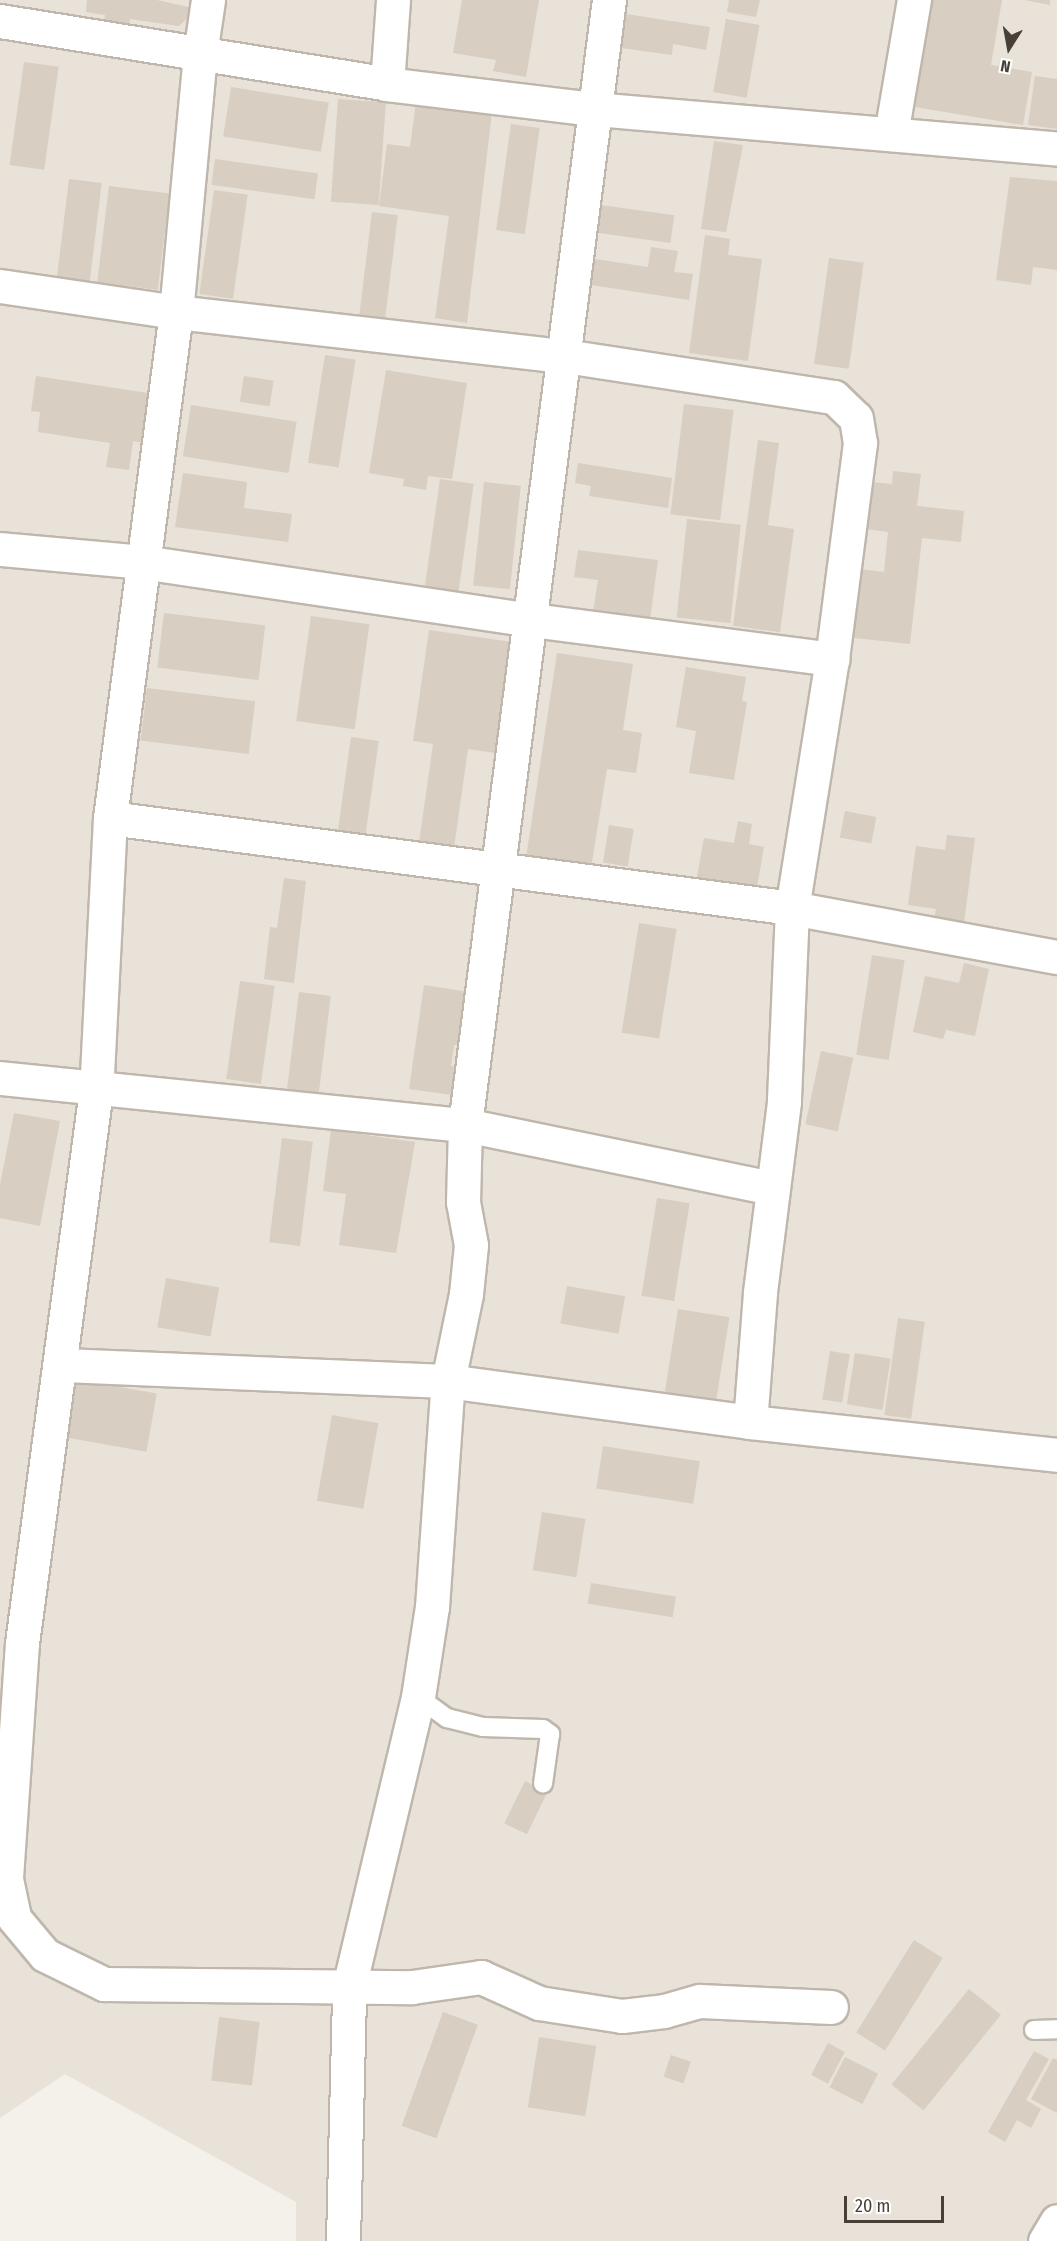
<!DOCTYPE html>
<style>
body{margin:0}
#map{position:relative;width:1057px;height:2241px;overflow:hidden;background:#f4f0ea;font-family:"Fira Sans Condensed",sans-serif}
div>[style]{position:absolute}
.residential>*{inset:0;background:#e8e2d8}
.building>*{inset:0;background:#d8cec2;transform-origin:0 0}
.roads{filter:drop-shadow(2px 0 #bfb7ac) drop-shadow(-2px 0 #bfb7ac) drop-shadow(0 2px #bfb7ac) drop-shadow(0 -2px #bfb7ac)}
.service>*{height:18px;margin:-9px;padding:0 9px;transform-origin:9px;border-radius:9px;background:#fff}
.minor>*{height:33px;margin:-16.5px;padding:0 16.5px;transform-origin:16.5px;border-radius:16.5px;background:#fff}
span{translate:-50% -50%;white-space:nowrap;text-align:center;line-height:1.15;-webkit-text-stroke:5px #fff;paint-order:stroke}
.north{position:absolute;left:979px;top:18px;width:60px;height:60px;-webkit-text-stroke:4px #fff;paint-order:stroke;rotate:191deg;font-size:16px;font-weight:700;line-height:24px;text-align:center;color:#474038}
.north::after{content:'';display:block;margin:auto;width:21px;height:27px;background:#474038;clip-path:polygon(50% 0,100% 100%,50% 72%,0 100%)}
.scale{position:absolute;left:844px;top:2196px;width:100px;height:27px;box-sizing:border-box;border:3px solid #474038;border-top:0;padding-left:8px;font-size:18px;line-height:21px;white-space:nowrap;color:#474038;-webkit-text-stroke:4px #fff;paint-order:stroke}
</style>
<div id="map">
<div class="residential">
<div style="clip-path:polygon(0 0,1057px 0,1057px 2241px,296px 2241px,296px 2202px,65px 2074px,0 2118px)"></div>
</div>
<div class="building">
<div style="clip-path:polygon(87px 0,157px 0,197px 9px,179px 26px,130px 19px,129px 28px,104px 23px,105px 15px,86px 12px)"></div>
<div style="clip-path:polygon(462px 0,539px 0,526px 77px,493px 71px,496px 60px,453px 53px)"></div>
<div style="clip-path:polygon(729px 0,760px 0,756px 17px,727px 12px)"></div>
<div style="clip-path:polygon(933px 0,1002px 0,991px 65px,1032px 72px,1023px 125px,915px 107px)"></div>
<div style="clip-path:polygon(1025px 0,1050px 0,1050px 5px)"></div>
<div style="clip-path:polygon(620px 13px,710px 27px,706px 50px,673px 44px,672px 55px,614px 47px)"></div>
<div style="left:726px;top:19px;width:34px;height:74px;rotate:10deg"></div>
<div style="left:24px;top:62px;width:35px;height:104px;rotate:8deg"></div>
<div style="clip-path:polygon(1035px 76px,1057px 79px,1057px 129px,1028px 125px)"></div>
<div style="left:231px;top:87px;width:99px;height:50px;rotate:9deg"></div>
<div style="left:338px;top:99px;width:48px;height:103px;rotate:4deg"></div>
<div style="clip-path:polygon(416px 102px,492px 112px,467px 323px,435px 318px,449px 216px,379px 206px,387px 144px,410px 147px)"></div>
<div style="left:511px;top:124px;width:29px;height:107px;rotate:8deg"></div>
<div style="clip-path:polygon(714px 141px,743px 145px,726px 232px,701px 229px)"></div>
<div style="left:215px;top:159px;width:104px;height:26px;rotate:8deg"></div>
<div style="clip-path:polygon(1010px 177px,1057px 181px,1057px 270px,1033px 267px,1031px 285px,996px 280px)"></div>
<div style="left:69px;top:179px;width:33px;height:99px;rotate:7deg"></div>
<div style="left:109px;top:186px;width:61px;height:97px;rotate:7deg"></div>
<div style="left:214px;top:190px;width:34px;height:105px;rotate:8deg"></div>
<div style="left:601px;top:205px;width:74px;height:28px;rotate:8deg"></div>
<div style="left:372px;top:212px;width:26px;height:109px;rotate:7deg"></div>
<div style="clip-path:polygon(705px 235px,730px 239px,728px 255px,762px 259px,748px 361px,689px 353px)"></div>
<div style="clip-path:polygon(651px 247px,678px 251px,674px 272px,693px 274px,689px 300px,591px 285px,595px 259px,648px 267px)"></div>
<div style="left:829px;top:258px;width:35px;height:107px;rotate:8deg"></div>
<div style="left:325px;top:355px;width:31px;height:109px;rotate:9deg"></div>
<div style="clip-path:polygon(386px 370px,467px 383px,452px 479px,428px 476px,426px 490px,403px 486px,404px 479px,369px 473px)"></div>
<div style="clip-path:polygon(36px 376px,148px 393px,144px 443px,133px 441px,129px 470px,106px 467px,110px 443px,38px 432px,40px 412px,31px 411px)"></div>
<div style="left:244px;top:376px;width:30px;height:26px;rotate:9deg"></div>
<div style="left:684px;top:404px;width:50px;height:111px;rotate:7deg"></div>
<div style="left:191px;top:405px;width:107px;height:52px;rotate:9deg"></div>
<div style="clip-path:polygon(758px 440px,779px 443px,768px 525px,794px 529px,780px 632px,733px 626px)"></div>
<div style="clip-path:polygon(578px 463px,672px 478px,668px 508px,589px 496px,591px 486px,575px 483px)"></div>
<div style="clip-path:polygon(893px 471px,921px 474px,917px 506px,964px 511px,961px 542px,922px 538px,910px 644px,854px 638px,861px 569px,884px 572px,888px 532px,857px 528px,862px 481px,892px 484px)"></div>
<div style="clip-path:polygon(183px 473px,247px 482px,244px 508px,292px 514px,288px 542px,175px 527px)"></div>
<div style="left:440px;top:479px;width:34px;height:111px;rotate:8deg"></div>
<div style="left:484px;top:482px;width:37px;height:104px;rotate:6deg"></div>
<div style="left:687px;top:519px;width:54px;height:99px;rotate:6deg"></div>
<div style="clip-path:polygon(578px 550px,658px 560px,650px 620px,593px 612px,598px 580px,574px 577px)"></div>
<div style="left:164px;top:613px;width:102px;height:55px;rotate:7deg"></div>
<div style="left:311px;top:616px;width:59px;height:106px;rotate:8deg"></div>
<div style="clip-path:polygon(429px 630px,518px 643px,502px 754px,468px 749px,454px 848px,419px 843px,433px 744px,413px 741px)"></div>
<div style="clip-path:polygon(557px 653px,633px 664px,623px 730px,642px 733px,636px 773px,607px 769px,591px 868px,526px 858px)"></div>
<div style="clip-path:polygon(686px 667px,746px 677px,742px 701px,747px 702px,734px 780px,689px 773px,696px 731px,676px 727px)"></div>
<div style="left:147px;top:688px;width:109px;height:53px;rotate:7deg"></div>
<div style="left:351px;top:737px;width:28px;height:105px;rotate:8deg"></div>
<div style="left:845px;top:811px;width:32px;height:27px;rotate:11deg"></div>
<div style="clip-path:polygon(738px 821px,752px 824px,749px 844px,764px 847px,756px 893px,696px 882px,704px 838px,734px 843px)"></div>
<div style="left:609px;top:825px;width:25px;height:38px;rotate:9deg"></div>
<div style="clip-path:polygon(947px 835px,975px 838px,964px 923px,934px 919px,936px 909px,908px 905px,916px 846px,945px 850px)"></div>
<div style="clip-path:polygon(284px 878px,306px 881px,294px 983px,264px 979px,270px 927px,277px 928px)"></div>
<div style="left:639px;top:923px;width:38px;height:111px;rotate:9deg"></div>
<div style="left:872px;top:955px;width:33px;height:101px;rotate:9deg"></div>
<div style="clip-path:polygon(964px 963px,989px 969px,975px 1036px,946px 1030px,943px 1039px,913px 1032px,925px 976px,959px 983px)"></div>
<div style="left:240px;top:981px;width:35px;height:99px;rotate:8deg"></div>
<div style="clip-path:polygon(424px 985px,469px 992px,460px 1045px,454px 1045px,451px 1066px,456px 1067px,452px 1095px,409px 1089px)"></div>
<div style="left:299px;top:992px;width:32px;height:104px;rotate:7deg"></div>
<div style="left:821px;top:1051px;width:33px;height:75px;rotate:12deg"></div>
<div style="clip-path:polygon(14px 1113px,60px 1121px,40px 1226px,0 1218px,0 1185px)"></div>
<div style="clip-path:polygon(331px 1130px,415px 1142px,396px 1253px,339px 1245px,346px 1194px,323px 1191px)"></div>
<div style="left:282px;top:1138px;width:31px;height:105px;rotate:7deg"></div>
<div style="left:657px;top:1198px;width:33px;height:99px;rotate:9deg"></div>
<div style="left:166px;top:1278px;width:54px;height:50px;rotate:10deg"></div>
<div style="left:567px;top:1286px;width:59px;height:38px;rotate:10deg"></div>
<div style="left:678px;top:1309px;width:52px;height:96px;rotate:9deg"></div>
<div style="left:898px;top:1318px;width:27px;height:98px;rotate:8deg"></div>
<div style="left:830px;top:1351px;width:20px;height:49px;rotate:9deg"></div>
<div style="left:855px;top:1353px;width:36px;height:52px;rotate:9deg"></div>
<div style="left:74px;top:1379px;width:84px;height:59px;rotate:10deg"></div>
<div style="left:332px;top:1415px;width:47px;height:87px;rotate:10deg"></div>
<div style="left:603px;top:1446px;width:98px;height:43px;rotate:9deg"></div>
<div style="left:542px;top:1512px;width:44px;height:59px;rotate:9deg"></div>
<div style="left:591px;top:1583px;width:86px;height:21px;rotate:9deg"></div>
<div style="left:525px;top:1781px;width:25px;height:47px;rotate:26deg"></div>
<div style="left:914px;top:1940px;width:34px;height:109px;rotate:32deg"></div>
<div style="left:969px;top:1989px;width:41px;height:123px;rotate:39deg"></div>
<div style="left:443px;top:2012px;width:37px;height:121px;rotate:20deg"></div>
<div style="left:219px;top:2017px;width:41px;height:64px;rotate:7deg"></div>
<div style="left:539px;top:2037px;width:58px;height:71px;rotate:9deg"></div>
<div style="left:828px;top:2043px;width:19px;height:36px;rotate:28deg"></div>
<div style="clip-path:polygon(1034px 2051px,1049px 2059px,1026px 2100px,1041px 2109px,1031px 2128px,1017px 2120px,1005px 2142px,988px 2132px)"></div>
<div style="left:671px;top:2055px;width:21px;height:23px;rotate:19deg"></div>
<div style="left:845px;top:2057px;width:37px;height:34px;rotate:27deg"></div>
<div style="clip-path:polygon(1053px 2058px,1057px 2060px,1057px 2113px,1031px 2099px)"></div>
</div>
<div class="roads">
<div class="service">
<div style="left:418px;top:1697px;width:36px;rotate:36deg"></div>
<div style="left:447px;top:1718px;width:37px;rotate:14deg"></div>
<div style="left:483px;top:1727px;width:60px;rotate:1.9deg"></div>
<div style="left:543px;top:1729px;width:9px;rotate:36deg"></div>
<div style="left:550px;top:1734px;width:50px;rotate:98deg"></div>
<div style="left:1034px;top:2030px;width:23px;rotate:-2deg"></div>
</div>
<div class="minor">
<div style="left:208px;top:0;width:55px;rotate:98.4deg"></div>
<div style="left:200px;top:54px;width:259px;rotate:95.3deg"></div>
<div style="left:176px;top:312px;width:510px;rotate:97.43deg"></div>
<div style="left:110px;top:818px;width:272px;rotate:92.9deg"></div>
<div style="left:96px;top:1090px;width:558px;rotate:97.62deg"></div>
<div style="left:22px;top:1643px;width:237px;rotate:93.9deg"></div>
<div style="left:6px;top:1879px;width:40px;rotate:78deg"></div>
<div style="left:14px;top:1918px;width:48px;rotate:50deg"></div>
<div style="left:45px;top:1955px;width:66px;rotate:26.2deg"></div>
<div style="left:104px;top:1984px;width:308px;rotate:0.6deg"></div>
<div style="left:412px;top:1987px;width:70px;rotate:-8.2deg"></div>
<div style="left:481px;top:1977px;width:64px;rotate:24.1deg"></div>
<div style="left:539px;top:2003px;width:84px;rotate:8.9deg"></div>
<div style="left:622px;top:2016px;width:42px;rotate:-6.8deg"></div>
<div style="left:664px;top:2011px;width:37px;rotate:-16deg"></div>
<div style="left:700px;top:2001px;width:131px;rotate:2.6deg"></div>
<div style="left:0;top:21px;width:392px;rotate:9.2deg"></div>
<div style="left:387px;top:84px;width:209px;rotate:6.9deg"></div>
<div style="left:595px;top:109px;width:464px;rotate:4.9deg"></div>
<div style="left:387px;top:84px;width:84px;rotate:-85.9deg"></div>
<div style="left:891px;top:134px;width:136px;rotate:-80.3deg"></div>
<div style="left:0;top:286px;width:178px;rotate:8.4deg"></div>
<div style="left:176px;top:312px;width:391px;rotate:6.5deg"></div>
<div style="left:565px;top:356px;width:272px;rotate:8.7deg"></div>
<div style="left:834px;top:397px;width:30px;rotate:44deg"></div>
<div style="left:856px;top:418px;width:25px;rotate:81deg"></div>
<div style="left:860px;top:443px;width:218px;rotate:97.4deg"></div>
<div style="left:832px;top:659px;width:252px;rotate:99.1deg"></div>
<div style="left:792px;top:908px;width:194px;rotate:92.4deg"></div>
<div style="left:784px;top:1102px;width:193px;rotate:97.2deg"></div>
<div style="left:760px;top:1293px;width:129px;rotate:94.4deg"></div>
<div style="left:0;top:549px;width:144px;rotate:5.2deg"></div>
<div style="left:143px;top:562px;width:393px;rotate:8.5deg"></div>
<div style="left:532px;top:620px;width:303px;rotate:7.4deg"></div>
<div style="left:110px;top:818px;width:688px;rotate:7.52deg"></div>
<div style="left:792px;top:908px;width:269px;rotate:10.5deg"></div>
<div style="left:0;top:1078px;width:467px;rotate:5.8deg"></div>
<div style="left:465px;top:1125px;width:312px;rotate:11.6deg"></div>
<div style="left:62px;top:1365px;width:386px;rotate:2.4deg"></div>
<div style="left:448px;top:1381px;width:305px;rotate:7.7deg"></div>
<div style="left:750px;top:1422px;width:309px;rotate:6.1deg"></div>
<div style="left:343px;top:2241px;width:254px;rotate:-88.6deg"></div>
<div style="left:349px;top:1987px;width:298px;rotate:-76.6deg"></div>
<div style="left:418px;top:1697px;width:91px;rotate:-81.2deg"></div>
<div style="left:432px;top:1607px;width:227px;rotate:-86deg"></div>
<div style="left:448px;top:1381px;width:89px;rotate:-78.3deg"></div>
<div style="left:466px;top:1294px;width:49px;rotate:-84.2deg"></div>
<div style="left:471px;top:1245px;width:44px;rotate:-100.5deg"></div>
<div style="left:463px;top:1202px;width:77px;rotate:-88.5deg"></div>
<div style="left:465px;top:1125px;width:1134px;rotate:-82.71deg"></div>
<div style="left:1045px;top:2241px;width:23px;rotate:-59deg"></div>
</div>
</div>
<div class="north">N</div>
<div class="scale">20 m</div>
</div>
